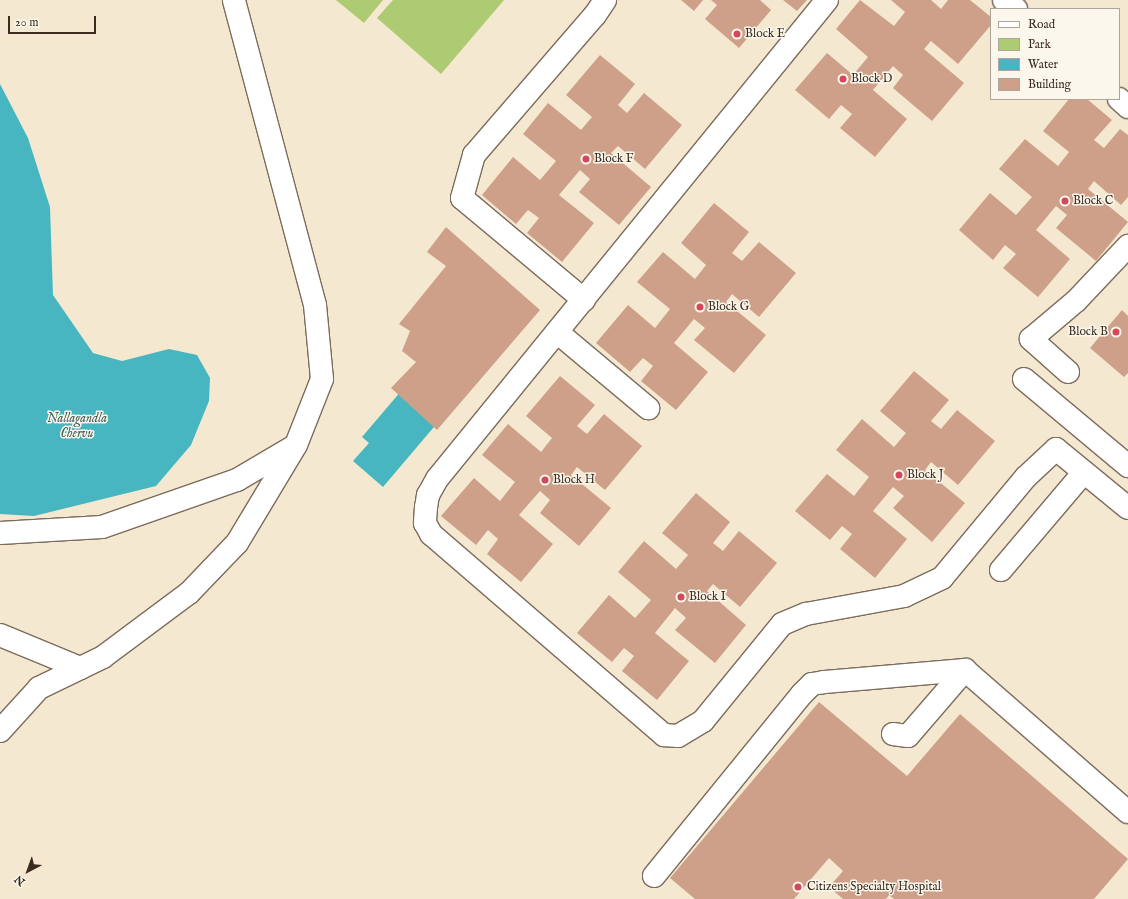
<!DOCTYPE html>
<style>
body{margin:0}
#map{position:relative;width:1128px;height:899px;overflow:hidden;background:#f5e8d1;font-family:"IM FELL English",serif}
div>[style]{position:absolute}
.green>*{inset:0;background:#adcb72}
.water>*{inset:0;background:#47b6c1}
.building>*{inset:0;background:#cfa089}
.roads{filter:drop-shadow(1px 0 #7c6c5d) drop-shadow(-1px 0 #7c6c5d) drop-shadow(0 1px #7c6c5d) drop-shadow(0 -1px #7c6c5d)}
.minor>*{height:22px;margin:-11px;padding:0 11px;transform-origin:11px;border-radius:11px;background:#fff}
.dots>*{width:11px;height:11px;translate:-50% -50%;box-sizing:border-box;border:2px solid #fbf7ec;border-radius:50%}
span{translate:-50% -50%;white-space:nowrap;text-align:center;line-height:1.15;-webkit-text-stroke:3px #fbf7ec;paint-order:stroke}
.poi-label{font-size:12px;color:#3b2a1e}
.left{translate:0 -50%;text-align:left}
.right{translate:-100% -50%;text-align:right}
.water-label{font-size:13px;color:#3f5b57;font-style:italic}
.legend{position:absolute;left:990px;top:8px;width:130px;height:92px;box-sizing:border-box;background:#fbf7ec;border:1px solid #aea59a;margin:0;padding:5px 7px;list-style:none;font-size:12px;color:#3b2a1e}
.legend li{display:flex;align-items:center;gap:8px;height:20px}
.legend b{width:20px;border:1px solid #aea59a}
.north{position:absolute;left:8px;top:851px;width:40px;height:40px;-webkit-text-stroke:3px #fbf7ec;paint-order:stroke;rotate:221deg;font-size:11px;font-weight:700;line-height:16px;text-align:center;color:#3b2a1e}
.north::after{content:'';display:block;margin:auto;width:14px;height:18px;background:#3b2a1e;clip-path:polygon(50% 0,100% 100%,50% 72%,0 100%)}
.scale{position:absolute;left:8px;top:16px;width:88px;height:18px;box-sizing:border-box;border:2px solid #3b2a1e;border-top:0;padding-left:5px;font-size:12px;line-height:14px;white-space:nowrap;color:#3b2a1e;-webkit-text-stroke:3px #fbf7ec;paint-order:stroke}
</style>
<div id="map">
<div class="green">
<div style="clip-path:polygon(336px 0,383px 0,364px 23px)"></div>
<div style="clip-path:polygon(393px 0,504px 0,441px 74px,377px 18px)"></div>
</div>
<div class="water">
<div style="clip-path:polygon(0 84px,28px 138px,50px 207px,53px 295px,93px 353px,122px 361px,169px 349px,197px 355px,210px 378px,209px 401px,191px 445px,156px 486px,34px 516px,0 514px)"></div>
<div style="clip-path:polygon(419px 370px,456px 401px,383px 487px,353px 461px,369px 443px,362px 437px)"></div>
</div>
<div class="building">
<div style="clip-path:polygon(681px 0,703px 0,694px 11px)"></div>
<div style="clip-path:polygon(711px 0,760px 0,771px 10px,739px 48px,705px 19px,717px 5px)"></div>
<div style="clip-path:polygon(783px 0,807px 0,797px 11px)"></div>
<div style="clip-path:polygon(860px 0,894px 26px,905px 12px,891px 0,931px 0,941px 9px,948px 0,970px 0,991px 17px,991px 25px,958px 64px,931px 41px,924px 49px,964px 83px,932px 121px,893px 88px,903px 75px,893px 66px,873px 90px,907px 119px,875px 157px,840px 128px,852px 114px,841px 105px,829px 119px,795px 90px,827px 53px,853px 75px,868px 57px,836px 29px)"></div>
<div style="clip-path:polygon(600px 55px,635px 84px,618px 105px,627px 113px,644px 93px,682px 125px,645px 169px,618px 146px,611px 153px,651px 187px,619px 225px,579px 192px,590px 179px,580px 170px,559px 195px,594px 223px,562px 262px,527px 233px,539px 218px,528px 210px,516px 224px,482px 195px,513px 157px,540px 180px,556px 161px,523px 134px,548px 103px,581px 130px,592px 117px,566px 95px)"></div>
<div style="clip-path:polygon(1069px 99px,1087px 99px,1112px 120px,1094px 140px,1104px 148px,1120px 129px,1128px 135px,1128px 197px,1121px 205px,1094px 181px,1088px 189px,1128px 222px,1096px 261px,1056px 228px,1067px 215px,1056px 206px,1036px 230px,1070px 259px,1038px 297px,1003px 268px,1016px 254px,1005px 245px,993px 260px,959px 230px,990px 193px,1016px 215px,1032px 197px,999px 169px,1025px 139px,1058px 166px,1069px 152px,1043px 131px)"></div>
<div style="clip-path:polygon(714px 203px,749px 232px,732px 253px,742px 261px,759px 242px,796px 273px,759px 317px,732px 294px,726px 302px,766px 335px,734px 373px,694px 340px,705px 328px,694px 319px,674px 343px,708px 372px,676px 410px,641px 381px,653px 366px,643px 358px,630px 372px,596px 343px,628px 305px,655px 328px,670px 309px,637px 282px,663px 252px,695px 279px,706px 265px,681px 243px)"></div>
<div style="clip-path:polygon(446px 227px,540px 310px,437px 430px,391px 388px,416px 362px,402px 351px,410px 331px,399px 324px,446px 266px,427px 252px)"></div>
<div style="clip-path:polygon(1122px 310px,1128px 316px,1128px 373px,1124px 377px,1090px 348px)"></div>
<div style="clip-path:polygon(914px 371px,949px 400px,931px 421px,941px 429px,957px 410px,995px 441px,958px 485px,931px 462px,925px 470px,965px 503px,932px 542px,893px 508px,904px 496px,893px 487px,873px 511px,907px 539px,875px 578px,840px 549px,852px 534px,842px 526px,830px 540px,795px 511px,827px 474px,854px 496px,869px 477px,836px 450px,862px 419px,894px 447px,906px 433px,880px 411px)"></div>
<div style="clip-path:polygon(560px 376px,595px 405px,577px 426px,587px 434px,604px 414px,642px 446px,605px 490px,577px 467px,571px 475px,611px 508px,579px 546px,540px 513px,550px 500px,540px 491px,519px 515px,553px 544px,521px 582px,487px 554px,498px 539px,488px 530px,476px 545px,441px 516px,474px 478px,500px 501px,515px 482px,482px 455px,508px 424px,541px 452px,552px 438px,526px 416px)"></div>
<div style="clip-path:polygon(696px 493px,730px 522px,713px 543px,723px 551px,739px 531px,777px 563px,740px 607px,713px 584px,707px 591px,746px 625px,715px 663px,675px 630px,686px 618px,675px 608px,655px 633px,689px 661px,657px 700px,622px 671px,634px 656px,624px 648px,612px 662px,577px 633px,609px 595px,635px 618px,651px 600px,618px 572px,644px 541px,676px 569px,688px 555px,662px 533px)"></div>
<div style="clip-path:polygon(819px 702px,907px 776px,960px 714px,1128px 859px,1094px 899px,894px 899px,889px 895px,886px 899px,843px 899px,829px 887px,843px 871px,829px 858px,794px 899px,695px 899px,670px 878px)"></div>
</div>
<div class="roads">
<div class="minor">
<div style="left:827px;top:0;width:618px;rotate:129.15deg"></div>
<div style="left:437px;top:479px;width:18px;rotate:119deg"></div>
<div style="left:428px;top:495px;width:12px;rotate:99deg"></div>
<div style="left:426px;top:507px;width:16px;rotate:94deg"></div>
<div style="left:425px;top:523px;width:13px;rotate:61deg"></div>
<div style="left:431px;top:534px;width:308px;rotate:40.8deg"></div>
<div style="left:664px;top:735px;width:14px;rotate:4deg"></div>
<div style="left:678px;top:736px;width:29px;rotate:-31deg"></div>
<div style="left:703px;top:721px;width:125px;rotate:-50.8deg"></div>
<div style="left:782px;top:624px;width:26px;rotate:-23deg"></div>
<div style="left:806px;top:614px;width:100px;rotate:-10.4deg"></div>
<div style="left:904px;top:596px;width:42px;rotate:-25.3deg"></div>
<div style="left:942px;top:578px;width:131px;rotate:-50.3deg"></div>
<div style="left:1026px;top:477px;width:41px;rotate:-43deg"></div>
<div style="left:1056px;top:449px;width:93px;rotate:39.3deg"></div>
<div style="left:1004px;top:0;width:15px;rotate:37deg"></div>
<div style="left:1119px;top:99px;width:12px;rotate:42deg"></div>
<div style="left:584px;top:300px;width:159px;rotate:-140.1deg"></div>
<div style="left:462px;top:198px;width:45px;rotate:-74.4deg"></div>
<div style="left:474px;top:155px;width:185px;rotate:-49.2deg"></div>
<div style="left:595px;top:15px;width:18px;rotate:-56deg"></div>
<div style="left:557px;top:332px;width:119px;rotate:39.9deg"></div>
<div style="left:1068px;top:372px;width:50px;rotate:-138.3deg"></div>
<div style="left:1031px;top:339px;width:59px;rotate:-40.2deg"></div>
<div style="left:1076px;top:301px;width:76px;rotate:-46.6deg"></div>
<div style="left:1024px;top:379px;width:136px;rotate:39.9deg"></div>
<div style="left:0;top:533px;width:102px;rotate:-3.4deg"></div>
<div style="left:102px;top:527px;width:143px;rotate:-19.2deg"></div>
<div style="left:237px;top:480px;width:65px;rotate:-30.5deg"></div>
<div style="left:1001px;top:570px;width:128px;rotate:-49.7deg"></div>
<div style="left:0;top:635px;width:87px;rotate:22.4deg"></div>
<div style="left:0;top:731px;width:58px;rotate:-47.8deg"></div>
<div style="left:39px;top:688px;width:71px;rotate:-25.8deg"></div>
<div style="left:103px;top:657px;width:107px;rotate:-36.7deg"></div>
<div style="left:189px;top:593px;width:69px;rotate:-46.2deg"></div>
<div style="left:237px;top:543px;width:114px;rotate:-59deg"></div>
<div style="left:296px;top:445px;width:71px;rotate:-68.5deg"></div>
<div style="left:322px;top:379px;width:74px;rotate:-95.4deg"></div>
<div style="left:315px;top:305px;width:316px;rotate:-104.9deg"></div>
<div style="left:893px;top:734px;width:15px;rotate:8deg"></div>
<div style="left:908px;top:736px;width:87px;rotate:-49.2deg"></div>
<div style="left:654px;top:876px;width:235px;rotate:-50.9deg"></div>
<div style="left:802px;top:694px;width:14px;rotate:-45deg"></div>
<div style="left:812px;top:684px;width:12px;rotate:-9deg"></div>
<div style="left:824px;top:682px;width:142px;rotate:-4.9deg"></div>
<div style="left:965px;top:670px;width:216px;rotate:41.1deg"></div>
</div>
</div>
<div class="dots">
<div style="left:737px;top:34px;background:#d1495b"></div>
<div style="left:843px;top:79px;background:#d1495b"></div>
<div style="left:586px;top:159px;background:#d1495b"></div>
<div style="left:1065px;top:201px;background:#d1495b"></div>
<div style="left:700px;top:307px;background:#d1495b"></div>
<div style="left:1116px;top:332px;background:#d1495b"></div>
<div style="left:899px;top:475px;background:#d1495b"></div>
<div style="left:545px;top:480px;background:#d1495b"></div>
<div style="left:681px;top:597px;background:#d1495b"></div>
<div style="left:798px;top:887px;background:#d1495b"></div>
</div>
<div class="poi-label">
<span class="left" style="left:745px;top:34px">Block E</span>
<span class="left" style="left:851px;top:79px">Block D</span>
<span class="left" style="left:594px;top:159px">Block F</span>
<span class="left" style="left:1073px;top:201px">Block C</span>
<span class="left" style="left:708px;top:307px">Block G</span>
<span class="right" style="left:1108px;top:332px">Block B</span>
<span class="left" style="left:907px;top:475px">Block J</span>
<span class="left" style="left:553px;top:480px">Block H</span>
<span class="left" style="left:689px;top:597px">Block I</span>
<span class="left" style="left:807px;top:887px">Citizens Specialty Hospital</span>
</div>
<div class="water-label">
<span style="left:77px;top:427px">Nallagandla<br>Chervu</span>
</div>
<ul class="legend">
<li><b style="height:5px;background:#fff"></b>Road</li>
<li><b style="height:11px;background:#adcb72"></b>Park</li>
<li><b style="height:11px;background:#47b6c1"></b>Water</li>
<li><b style="height:11px;background:#cfa089"></b>Building</li>
</ul>
<div class="north">N</div>
<div class="scale">20 m</div>
</div>
